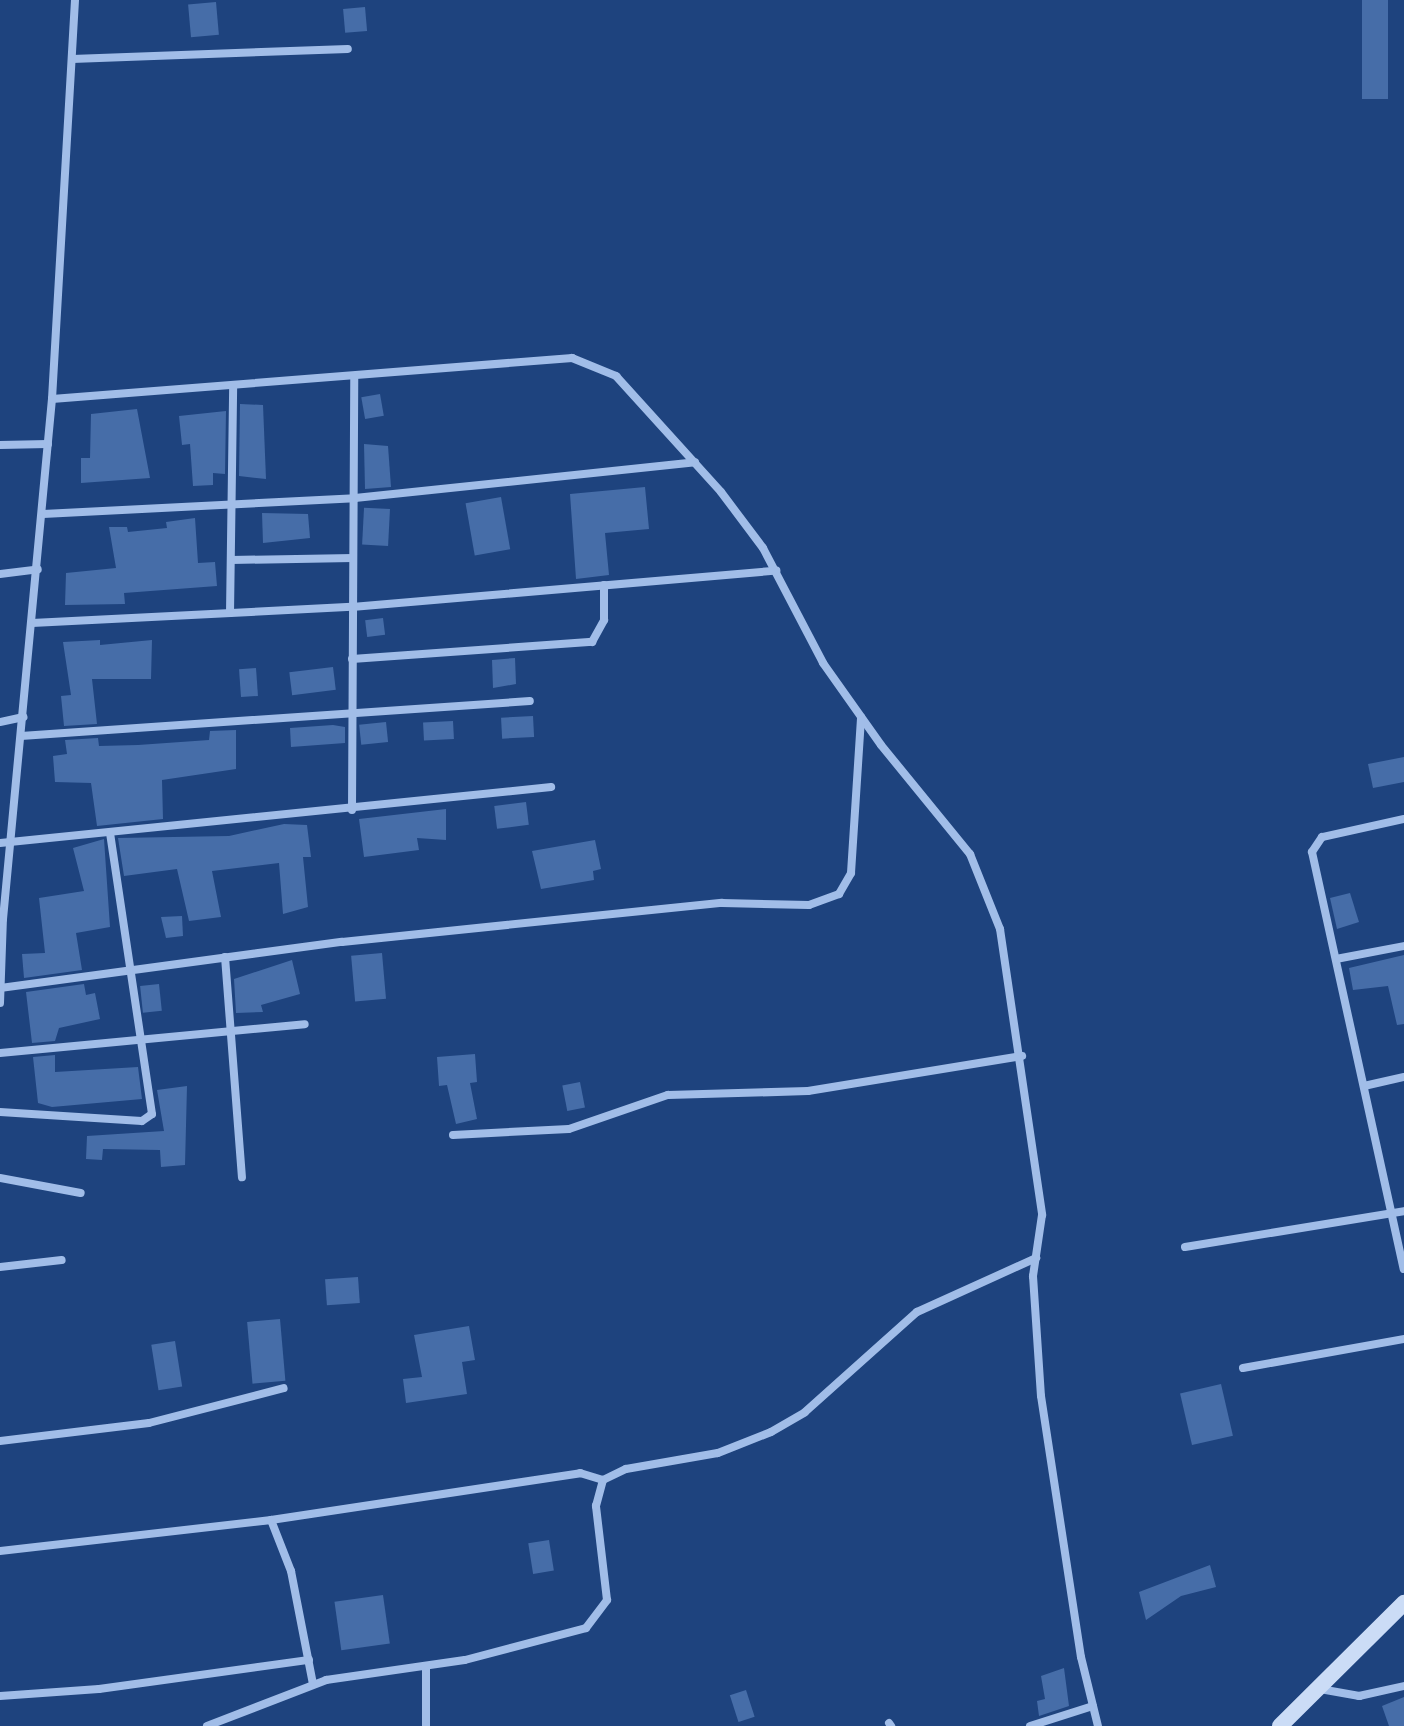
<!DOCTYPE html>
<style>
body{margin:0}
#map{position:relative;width:1404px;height:1726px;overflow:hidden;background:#1e437e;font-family:"Roboto Condensed",sans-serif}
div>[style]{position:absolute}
.building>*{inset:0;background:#466da8;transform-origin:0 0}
.street>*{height:8px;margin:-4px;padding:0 4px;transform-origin:4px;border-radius:4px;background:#a1bde8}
.secondary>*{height:16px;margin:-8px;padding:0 8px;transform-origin:8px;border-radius:8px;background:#cbdcf6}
span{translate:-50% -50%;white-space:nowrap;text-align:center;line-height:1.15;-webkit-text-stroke:6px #1e437e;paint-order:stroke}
</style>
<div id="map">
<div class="building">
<div style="left:1362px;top:0;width:26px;height:99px"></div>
<div style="left:216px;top:2px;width:33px;height:28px;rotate:85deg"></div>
<div style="left:365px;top:7px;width:24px;height:22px;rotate:85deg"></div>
<div style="left:380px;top:394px;width:22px;height:19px;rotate:80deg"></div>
<div style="clip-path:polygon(240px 404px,263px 405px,266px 479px,239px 476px)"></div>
<div style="clip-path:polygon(137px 409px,150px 478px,81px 483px,81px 458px,90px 458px,91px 414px)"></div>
<div style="clip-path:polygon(226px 411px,225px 474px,213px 473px,213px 485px,193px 486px,190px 444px,182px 445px,179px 416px)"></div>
<div style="clip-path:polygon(364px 444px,388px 446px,391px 487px,365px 489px)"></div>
<div style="clip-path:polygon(645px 487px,649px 529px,605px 533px,609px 575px,576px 579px,570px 494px)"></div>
<div style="left:501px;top:497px;width:53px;height:36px;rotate:80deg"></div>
<div style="left:390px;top:509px;width:37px;height:26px;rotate:93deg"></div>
<div style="clip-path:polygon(262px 513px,308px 514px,310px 538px,263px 543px)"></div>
<div style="clip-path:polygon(195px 518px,198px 563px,215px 562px,217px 586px,124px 593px,125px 604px,65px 605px,66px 573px,116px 568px,109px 527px,127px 527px,128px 532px,167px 528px,166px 522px)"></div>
<div style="left:383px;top:618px;width:17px;height:18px;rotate:83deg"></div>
<div style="clip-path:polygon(100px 640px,100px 645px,152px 640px,151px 679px,92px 679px,97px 724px,64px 726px,61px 696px,71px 695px,63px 642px)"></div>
<div style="clip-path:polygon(515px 658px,516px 684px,493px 688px,492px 660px)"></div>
<div style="left:333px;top:667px;width:23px;height:44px;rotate:83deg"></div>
<div style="left:256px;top:668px;width:28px;height:17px;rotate:86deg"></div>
<div style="left:533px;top:716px;width:21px;height:32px;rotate:87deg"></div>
<div style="left:453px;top:721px;width:18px;height:30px;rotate:87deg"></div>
<div style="left:386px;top:722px;width:20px;height:27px;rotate:84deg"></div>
<div style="clip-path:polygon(333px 725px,345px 727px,345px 743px,291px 747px,290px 728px)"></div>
<div style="clip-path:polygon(236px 730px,236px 769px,162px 780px,163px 819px,97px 826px,91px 783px,55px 782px,53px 756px,67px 754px,65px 740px,98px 738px,99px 746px,138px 745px,209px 740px,210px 731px)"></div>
<div style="clip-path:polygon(1404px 757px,1404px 782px,1373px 788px,1368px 764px)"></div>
<div style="left:526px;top:802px;width:23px;height:32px;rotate:83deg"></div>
<div style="clip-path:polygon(446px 809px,446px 840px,417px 838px,419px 850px,364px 857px,359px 819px)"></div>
<div style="clip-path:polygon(284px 824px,307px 825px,311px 857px,303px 857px,308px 907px,283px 914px,279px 863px,212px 871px,221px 917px,189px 921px,177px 869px,124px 876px,118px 838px,229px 836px)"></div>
<div style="clip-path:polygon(104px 839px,110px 927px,76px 933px,82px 970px,24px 978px,22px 954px,45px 953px,39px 898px,84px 891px,73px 848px)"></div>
<div style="clip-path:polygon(595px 840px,601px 869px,593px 871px,594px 880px,541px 889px,532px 851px)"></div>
<div style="clip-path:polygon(1350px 893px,1359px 922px,1337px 929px,1330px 898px)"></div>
<div style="clip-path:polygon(182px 916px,183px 936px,166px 938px,161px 917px)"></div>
<div style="left:382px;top:953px;width:46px;height:31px;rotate:85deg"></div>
<div style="clip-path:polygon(1404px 955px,1404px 1024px,1397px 1025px,1388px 986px,1353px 990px,1349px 968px)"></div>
<div style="clip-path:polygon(292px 960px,300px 994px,261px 1005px,263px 1012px,236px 1013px,234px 979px)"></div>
<div style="clip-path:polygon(84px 984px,86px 995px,95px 993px,100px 1019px,59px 1028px,55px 1041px,32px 1043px,26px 992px)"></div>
<div style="left:159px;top:984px;width:27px;height:19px;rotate:84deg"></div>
<div style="clip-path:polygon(475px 1054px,477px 1082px,470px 1083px,477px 1119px,456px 1124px,447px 1085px,439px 1086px,437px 1057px)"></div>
<div style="clip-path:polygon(55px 1055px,55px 1072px,138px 1067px,142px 1099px,52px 1107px,38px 1103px,33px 1057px)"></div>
<div style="left:580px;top:1082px;width:26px;height:18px;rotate:79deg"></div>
<div style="clip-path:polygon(187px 1086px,185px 1165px,161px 1167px,160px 1150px,103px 1149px,102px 1160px,86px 1159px,87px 1136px,164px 1131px,157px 1090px)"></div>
<div style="left:358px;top:1277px;width:26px;height:33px;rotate:86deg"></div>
<div style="left:280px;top:1319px;width:62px;height:33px;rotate:85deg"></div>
<div style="clip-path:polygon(469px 1326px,475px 1360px,462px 1362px,467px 1394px,406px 1403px,403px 1379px,422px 1377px,414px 1335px)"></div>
<div style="left:175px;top:1341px;width:46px;height:24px;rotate:81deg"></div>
<div style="left:1221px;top:1384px;width:53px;height:42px;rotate:77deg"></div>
<div style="left:549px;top:1540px;width:31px;height:21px;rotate:81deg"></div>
<div style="clip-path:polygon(1210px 1565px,1216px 1587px,1181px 1596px,1146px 1620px,1139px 1592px)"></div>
<div style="left:383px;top:1595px;width:49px;height:49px;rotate:82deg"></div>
<div style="clip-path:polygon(1064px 1668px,1069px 1706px,1039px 1716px,1037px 1701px,1045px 1699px,1041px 1676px)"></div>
<div style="left:746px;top:1690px;width:28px;height:17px;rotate:72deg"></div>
<div style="clip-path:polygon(1404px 1697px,1404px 1726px,1389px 1726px,1382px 1706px)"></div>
</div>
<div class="street">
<div style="left:72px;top:59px;width:276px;rotate:-2.1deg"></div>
<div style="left:52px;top:399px;width:522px;rotate:-4.51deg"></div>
<div style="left:572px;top:358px;width:48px;rotate:22.2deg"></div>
<div style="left:616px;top:376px;width:156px;rotate:47.8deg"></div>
<div style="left:721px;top:492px;width:70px;rotate:53.1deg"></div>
<div style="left:763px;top:548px;width:130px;rotate:62.4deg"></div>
<div style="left:823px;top:663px;width:100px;rotate:54.7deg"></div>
<div style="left:881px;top:745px;width:141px;rotate:50.8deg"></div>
<div style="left:970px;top:854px;width:81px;rotate:68.2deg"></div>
<div style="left:1000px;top:929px;width:289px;rotate:81.6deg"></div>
<div style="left:1042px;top:1215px;width:62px;rotate:98.4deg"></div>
<div style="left:1033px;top:1276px;width:120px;rotate:86.2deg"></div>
<div style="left:1041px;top:1396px;width:264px;rotate:81.3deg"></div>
<div style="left:1081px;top:1657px;width:71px;rotate:76.2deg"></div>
<div style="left:0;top:445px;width:48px;rotate:-1.2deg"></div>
<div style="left:43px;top:514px;width:312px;rotate:-2.9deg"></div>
<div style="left:355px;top:498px;width:342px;rotate:-6deg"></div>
<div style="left:231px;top:560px;width:122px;rotate:-0.9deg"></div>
<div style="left:0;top:574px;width:38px;rotate:-7deg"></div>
<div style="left:230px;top:613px;width:227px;rotate:-89.2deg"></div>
<div style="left:32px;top:623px;width:320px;rotate:-2.9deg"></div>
<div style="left:352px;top:607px;width:426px;rotate:-4.9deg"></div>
<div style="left:352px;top:659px;width:241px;rotate:-4.1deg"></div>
<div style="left:592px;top:642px;width:25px;rotate:-61deg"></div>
<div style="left:604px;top:620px;width:35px;rotate:-90deg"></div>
<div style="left:0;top:722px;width:24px;rotate:-12deg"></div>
<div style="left:21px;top:736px;width:510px;rotate:-3.93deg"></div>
<div style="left:352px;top:810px;width:433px;rotate:-89.7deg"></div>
<div style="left:1404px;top:819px;width:84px;rotate:167.6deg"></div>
<div style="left:1322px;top:837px;width:18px;rotate:124deg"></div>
<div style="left:1312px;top:852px;width:427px;rotate:77.6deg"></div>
<div style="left:0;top:843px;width:554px;rotate:-5.8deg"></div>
<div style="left:225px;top:957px;width:221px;rotate:85.6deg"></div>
<div style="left:1336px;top:959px;width:69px;rotate:-10.8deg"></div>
<div style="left:0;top:988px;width:345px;rotate:-7.7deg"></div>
<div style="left:342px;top:942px;width:382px;rotate:-5.9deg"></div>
<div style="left:722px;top:903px;width:87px;rotate:1.3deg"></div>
<div style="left:809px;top:905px;width:32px;rotate:-20deg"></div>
<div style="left:839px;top:894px;width:24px;rotate:-60deg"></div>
<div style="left:851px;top:873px;width:156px;rotate:-86.3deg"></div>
<div style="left:0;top:1003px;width:84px;rotate:-88deg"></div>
<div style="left:3px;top:919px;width:522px;rotate:-84.62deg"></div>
<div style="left:52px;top:399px;width:400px;rotate:-86.7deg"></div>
<div style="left:0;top:1053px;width:306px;rotate:-5.4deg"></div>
<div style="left:1364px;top:1086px;width:41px;rotate:-12.7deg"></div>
<div style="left:0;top:1112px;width:142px;rotate:3.6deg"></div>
<div style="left:142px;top:1121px;width:12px;rotate:-35deg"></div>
<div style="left:152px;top:1114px;width:285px;rotate:-98.5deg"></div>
<div style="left:453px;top:1135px;width:116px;rotate:-3deg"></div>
<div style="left:569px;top:1129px;width:105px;rotate:-19deg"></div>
<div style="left:668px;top:1095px;width:140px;rotate:-1.6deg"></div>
<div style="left:808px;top:1091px;width:217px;rotate:-9.3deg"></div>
<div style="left:0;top:1178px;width:82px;rotate:10.5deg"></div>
<div style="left:1185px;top:1247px;width:222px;rotate:-9.3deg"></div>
<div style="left:0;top:1267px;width:62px;rotate:-6.4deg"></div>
<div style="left:1243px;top:1368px;width:164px;rotate:-10.2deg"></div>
<div style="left:0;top:1441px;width:150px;rotate:-6.9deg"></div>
<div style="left:149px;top:1423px;width:139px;rotate:-14.5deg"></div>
<div style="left:271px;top:1520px;width:55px;rotate:68.6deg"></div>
<div style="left:291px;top:1571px;width:115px;rotate:79deg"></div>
<div style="left:0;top:1551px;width:273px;rotate:-6.5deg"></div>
<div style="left:271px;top:1520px;width:313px;rotate:-8.6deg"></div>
<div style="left:580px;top:1473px;width:24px;rotate:17deg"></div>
<div style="left:426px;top:1667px;width:59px;rotate:90deg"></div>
<div style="left:1320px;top:1689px;width:40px;rotate:10deg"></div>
<div style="left:1359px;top:1696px;width:46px;rotate:-12.5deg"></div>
<div style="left:0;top:1696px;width:99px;rotate:-4deg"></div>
<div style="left:99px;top:1689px;width:212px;rotate:-7.9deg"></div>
<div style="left:889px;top:1723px;width:4px;rotate:56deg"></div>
<div style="left:207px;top:1726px;width:128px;rotate:-21.1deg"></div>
<div style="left:326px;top:1680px;width:140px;rotate:-8.2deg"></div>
<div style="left:465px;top:1660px;width:125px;rotate:-14.8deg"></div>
<div style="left:586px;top:1628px;width:35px;rotate:-53deg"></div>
<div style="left:607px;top:1600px;width:95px;rotate:-96.7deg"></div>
<div style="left:596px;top:1506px;width:27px;rotate:-75deg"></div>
<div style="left:603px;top:1480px;width:25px;rotate:-26deg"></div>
<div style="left:626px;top:1469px;width:93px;rotate:-9.9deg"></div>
<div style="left:718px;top:1453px;width:57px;rotate:-21.6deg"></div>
<div style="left:771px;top:1432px;width:39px;rotate:-30deg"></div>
<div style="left:805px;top:1412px;width:150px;rotate:-41.8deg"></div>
<div style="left:917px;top:1312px;width:131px;rotate:-24.4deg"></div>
<div style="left:1030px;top:1726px;width:66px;rotate:-17.6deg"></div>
</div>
<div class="secondary">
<div style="left:1280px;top:1726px;width:175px;rotate:-44.8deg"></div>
</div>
</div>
